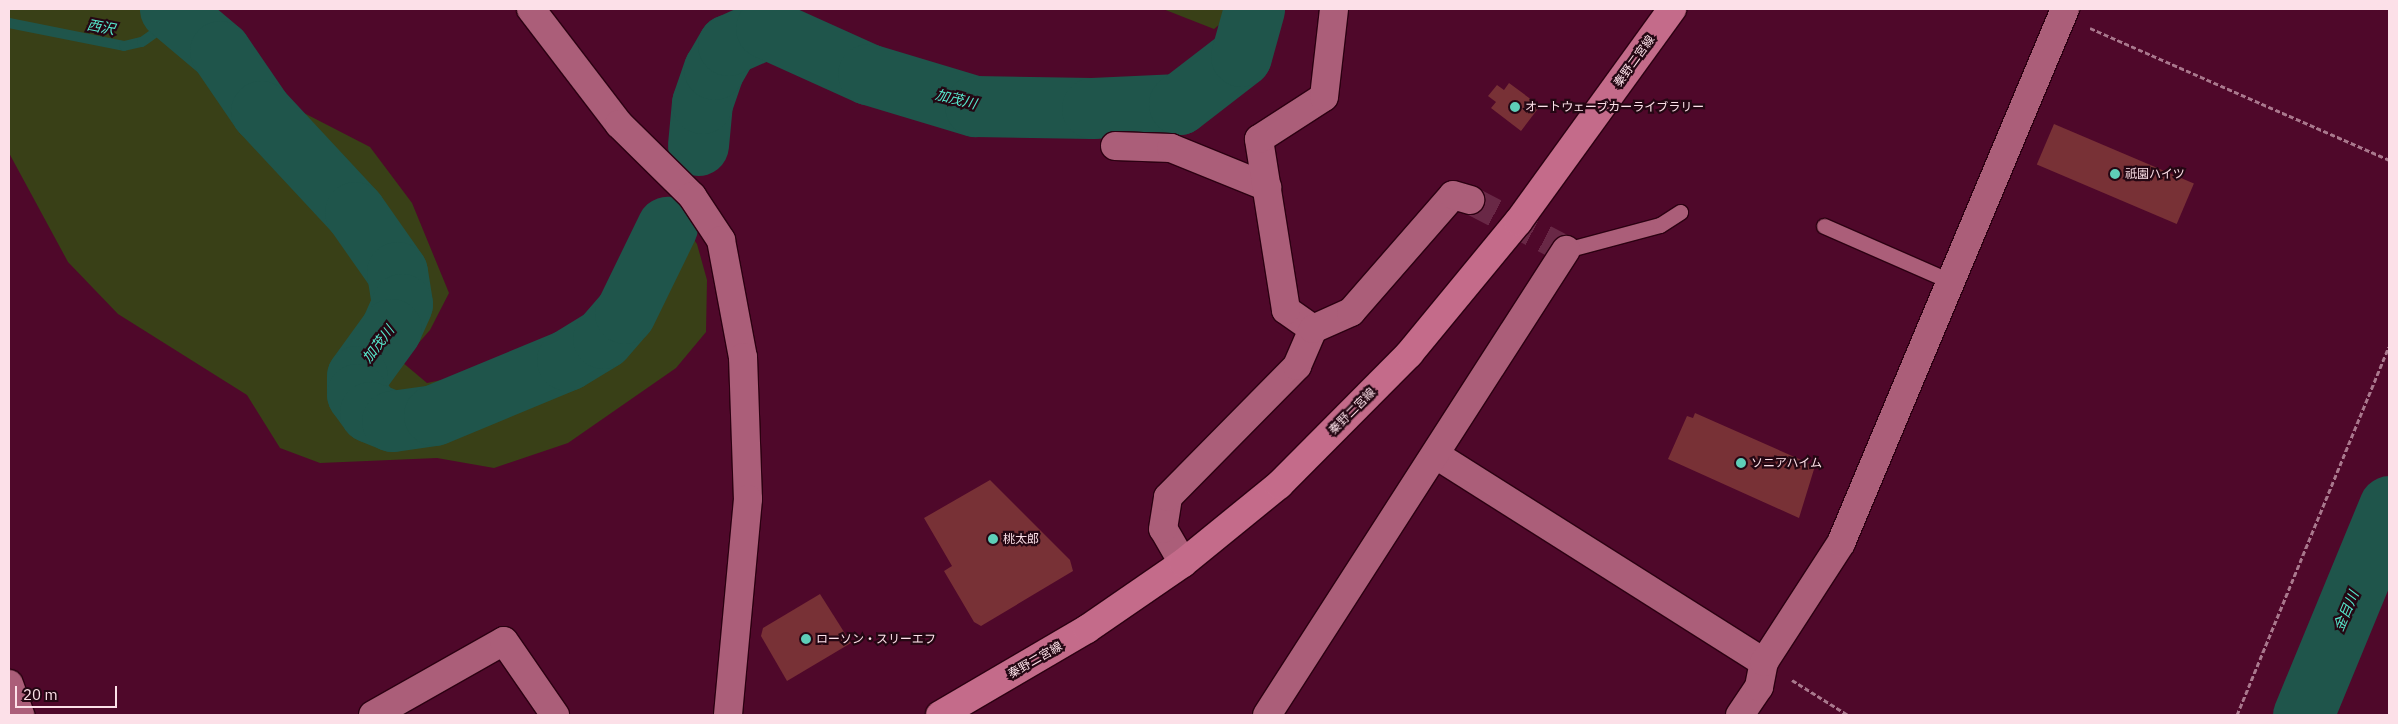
<!DOCTYPE html>
<meta charset="utf-8">
<style>
body{margin:0}
#map{position:relative;width:2398px;height:724px;overflow:hidden;background:#4f082a;font-family:"IBM Plex Sans","Noto Sans JP",sans-serif}
div>[style]{position:absolute}
.green>*{inset:0;background:#394017}
.stream>*{height:10px;margin:-5px;padding:0 5px;transform-origin:5px;border-radius:5px;background:#1f554b}
.river>*{height:61px;margin:-30.5px;padding:0 30.5px;transform-origin:30.5px;border-radius:30.5px;background:#1f554b}
.building>*{inset:0;background:#783136;transform-origin:0 0}
.minor-tunnel>*{height:28px;margin-top:-14px;transform-origin:0;background:repeating-linear-gradient(90deg,#692846 0 28px,transparent 0 42px)}
.path>*{height:3px;margin-top:-1.5px;transform-origin:0;background:repeating-linear-gradient(90deg,#a9788d 0 5px,transparent 0 7.5px)}
.roads{filter:drop-shadow(1px 0 #2c0012) drop-shadow(-1px 0 #2c0012) drop-shadow(0 1px #2c0012) drop-shadow(0 -1px #2c0012)}
.service>*{height:15px;margin:-7.5px;padding:0 7.5px;transform-origin:7.5px;border-radius:7.5px;background:#ab5e79}
.minor>*{height:28px;margin:-14px;padding:0 14px;transform-origin:14px;border-radius:14px;background:#ab5e79}
.tertiary>*{height:28px;margin:-14px;padding:0 14px;transform-origin:14px;border-radius:14px;background:#ab5e79}
.primary>*{height:28px;margin:-14px;padding:0 14px;transform-origin:14px;border-radius:14px;background:#c46b8a}
.dots>*{width:14px;height:14px;translate:-50% -50%;box-sizing:border-box;border:2px solid #240713;border-radius:50%}
span{translate:-50% -50%;white-space:nowrap;text-align:center;line-height:1.15;-webkit-text-stroke:4.5px #240713;paint-order:stroke}
.street-label{font-size:12px;color:#fce0e8}
.poi-label{font-size:12px;color:#fce0e8}
.left{translate:0 -50%;text-align:left}
.water-label{font-size:14px;color:#56e7cc;font-style:italic}
.frame{position:absolute;inset:0;border:10px solid #fce0e8;pointer-events:none}
.scale{position:absolute;left:15px;top:686px;width:102px;height:22px;box-sizing:border-box;border:2px solid #fce0e8;border-top:0;padding-left:6px;font-size:15px;line-height:18px;white-space:nowrap;color:#fce0e8;-webkit-text-stroke:4px #240713;paint-order:stroke}
</style>
<div id="map">
<div class="green">
<div style="clip-path:polygon(9px 9px,189px 9px,190px 26px,237px 48px,252px 75px,304px 113px,370px 147px,412px 203px,449px 293px,430px 330px,402px 362px,427px 383px,548px 358px,584px 337px,627px 281px,638px 232px,653px 212px,679px 218px,697px 244px,707px 280px,706px 332px,676px 368px,568px 443px,494px 468px,437px 458px,320px 463px,280px 448px,247px 395px,118px 314px,68px 262px,9px 153px)"></div>
<div style="clip-path:polygon(1163px 9px,1238px 9px,1214px 29px)"></div>
</div>
<div class="stream">
<div style="left:9px;top:23px;width:117px;rotate:11.3deg"></div>
<div style="left:124px;top:46px;width:18px;rotate:-13deg"></div>
<div style="left:142px;top:42px;width:47px;rotate:-35.4deg"></div>
</div>
<div class="river">
<div style="left:170px;top:9px;width:65px;rotate:40deg"></div>
<div style="left:220px;top:51px;width:73px;rotate:55.7deg"></div>
<div style="left:261px;top:111px;width:138px;rotate:47.1deg"></div>
<div style="left:355px;top:212px;width:73px;rotate:55deg"></div>
<div style="left:397px;top:272px;width:32px;rotate:81deg"></div>
<div style="left:402px;top:304px;width:27px;rotate:114deg"></div>
<div style="left:391px;top:329px;width:58px;rotate:125.9deg"></div>
<div style="left:357px;top:376px;width:18px;rotate:90deg"></div>
<div style="left:357px;top:394px;width:22px;rotate:54deg"></div>
<div style="left:370px;top:412px;width:24px;rotate:22deg"></div>
<div style="left:392px;top:421px;width:42px;rotate:-8.1deg"></div>
<div style="left:434px;top:415px;width:144px;rotate:-22.5deg"></div>
<div style="left:567px;top:360px;width:42px;rotate:-31.4deg"></div>
<div style="left:603px;top:338px;width:33px;rotate:-49deg"></div>
<div style="left:625px;top:313px;width:96px;rotate:-64deg"></div>
<div style="left:698px;top:145px;width:42px;rotate:-84.6deg"></div>
<div style="left:702px;top:103px;width:36px;rotate:-71deg"></div>
<div style="left:714px;top:69px;width:28px;rotate:-60deg"></div>
<div style="left:728px;top:45px;width:42px;rotate:-24.1deg"></div>
<div style="left:766px;top:28px;width:112px;rotate:24.3deg"></div>
<div style="left:868px;top:74px;width:112px;rotate:16.7deg"></div>
<div style="left:975px;top:106px;width:117px;rotate:1deg"></div>
<div style="left:1092px;top:108px;width:87px;rotate:-2.6deg"></div>
<div style="left:1179px;top:104px;width:78px;rotate:-37.7deg"></div>
<div style="left:1241px;top:56px;width:49px;rotate:-74.5deg"></div>
<div style="left:2303px;top:715px;width:226px;rotate:-67.6deg"></div>
</div>
<div class="building">
<div style="clip-path:polygon(1509px 83px,1540px 106px,1521px 131px,1491px 108px,1496px 102px,1488px 96px,1497px 85px,1504px 90px)"></div>
<div style="left:2054px;top:124px;width:152px;height:44px;rotate:23deg"></div>
<div style="clip-path:polygon(1695px 413px,1815px 466px,1799px 518px,1668px 459px,1687px 416px,1693px 418px)"></div>
<div style="clip-path:polygon(990px 480px,1070px 560px,1073px 571px,981px 626px,974px 622px,944px 571px,952px 566px,924px 518px)"></div>
<div style="clip-path:polygon(820px 594px,851px 643px,787px 681px,761px 636px,763px 628px)"></div>
</div>
<div class="minor-tunnel">
<div style="left:1470px;top:200px;width:108px;rotate:27.5deg"></div>
</div>
<div class="path">
<div style="left:2090px;top:28px;width:327px;rotate:23.8deg"></div>
<div style="left:1792px;top:680px;width:66px;rotate:32deg"></div>
<div style="left:2237px;top:715px;width:398px;rotate:-67.6deg"></div>
</div>
<div class="roads">
<div class="service">
<div style="left:1824px;top:226px;width:140px;rotate:23.6deg"></div>
<div style="left:1566px;top:250px;width:97px;rotate:-14.9deg"></div>
<div style="left:1660px;top:225px;width:24px;rotate:-33deg"></div>
</div>
<div class="minor">
<div style="left:1115px;top:146px;width:56px;rotate:2deg"></div>
<div style="left:1171px;top:148px;width:104px;rotate:22.1deg"></div>
<div style="left:1313px;top:329px;width:33px;rotate:-145deg"></div>
<div style="left:1286px;top:310px;width:173px;rotate:-99deg"></div>
<div style="left:1259px;top:139px;width:77px;rotate:-32.9deg"></div>
<div style="left:1324px;top:97px;width:89px;rotate:-83.5deg"></div>
<div style="left:1436px;top:455px;width:388px;rotate:32.3deg"></div>
<div style="left:1183px;top:563px;width:39px;rotate:-120deg"></div>
<div style="left:1163px;top:529px;width:32px;rotate:-81deg"></div>
<div style="left:1168px;top:497px;width:184px;rotate:-45.4deg"></div>
<div style="left:1297px;top:366px;width:40px;rotate:-66.6deg"></div>
<div style="left:1313px;top:329px;width:42px;rotate:-24.1deg"></div>
<div style="left:1351px;top:312px;width:155px;rotate:-48.9deg"></div>
<div style="left:1453px;top:195px;width:18px;rotate:16deg"></div>
<div style="left:9px;top:684px;width:33px;rotate:70deg"></div>
<div style="left:373px;top:715px;width:150px;rotate:-29.5deg"></div>
<div style="left:504px;top:641px;width:90px;rotate:55.4deg"></div>
<div style="left:1267px;top:715px;width:553px;rotate:-57.26deg"></div>
<div style="left:1740px;top:715px;width:34px;rotate:-56deg"></div>
<div style="left:1759px;top:687px;width:25px;rotate:-79deg"></div>
<div style="left:1764px;top:662px;width:142px;rotate:-57.1deg"></div>
<div style="left:1841px;top:543px;width:579px;rotate:-67.24deg"></div>
</div>
<div class="tertiary">
<div style="left:531px;top:9px;width:145px;rotate:52.6deg"></div>
<div style="left:619px;top:124px;width:103px;rotate:44.6deg"></div>
<div style="left:692px;top:196px;width:53px;rotate:56.6deg"></div>
<div style="left:721px;top:240px;width:119px;rotate:79.4deg"></div>
<div style="left:743px;top:357px;width:142px;rotate:88deg"></div>
<div style="left:748px;top:499px;width:217px;rotate:95.3deg"></div>
</div>
<div class="primary">
<div style="left:940px;top:715px;width:170px;rotate:-30.3deg"></div>
<div style="left:1087px;top:629px;width:116px;rotate:-34.5deg"></div>
<div style="left:1183px;top:563px;width:124px;rotate:-39.1deg"></div>
<div style="left:1279px;top:485px;width:185px;rotate:-45.2deg"></div>
<div style="left:1409px;top:354px;width:171px;rotate:-50.5deg"></div>
<div style="left:1518px;top:222px;width:263px;rotate:-54.1deg"></div>
</div>
</div>
<div class="dots">
<div style="left:1515px;top:107px;background:#5eceb8"></div>
<div style="left:2115px;top:174px;background:#5eceb8"></div>
<div style="left:1741px;top:463px;background:#5eceb8"></div>
<div style="left:993px;top:539px;background:#5eceb8"></div>
<div style="left:806px;top:639px;background:#5eceb8"></div>
</div>
<div class="street-label">
<span style="left:1634px;top:61px;rotate:-54deg">秦野二宮線</span>
<span style="left:1352px;top:411px;rotate:-45deg">秦野二宮線</span>
<span style="left:1035px;top:660px;rotate:-30deg">秦野二宮線</span>
</div>
<div class="poi-label">
<span class="left" style="left:1525px;top:107px">オートウェーブカーライブラリー</span>
<span class="left" style="left:2125px;top:174px">祇園ハイツ</span>
<span class="left" style="left:1751px;top:463px">ソニアハイム</span>
<span class="left" style="left:1003px;top:539px">桃太郎</span>
<span class="left" style="left:816px;top:639px">ローソン・スリーエフ</span>
</div>
<div class="water-label">
<span style="left:101px;top:27px;rotate:11deg">西沢</span>
<span style="left:956px;top:99px;rotate:14deg">加茂川</span>
<span style="left:378px;top:344px;rotate:-53deg">加茂川</span>
<span style="left:2346px;top:611px;rotate:-67deg">金目川</span>
</div>
<div class="frame"></div>
<div class="scale">20 m</div>
</div>
